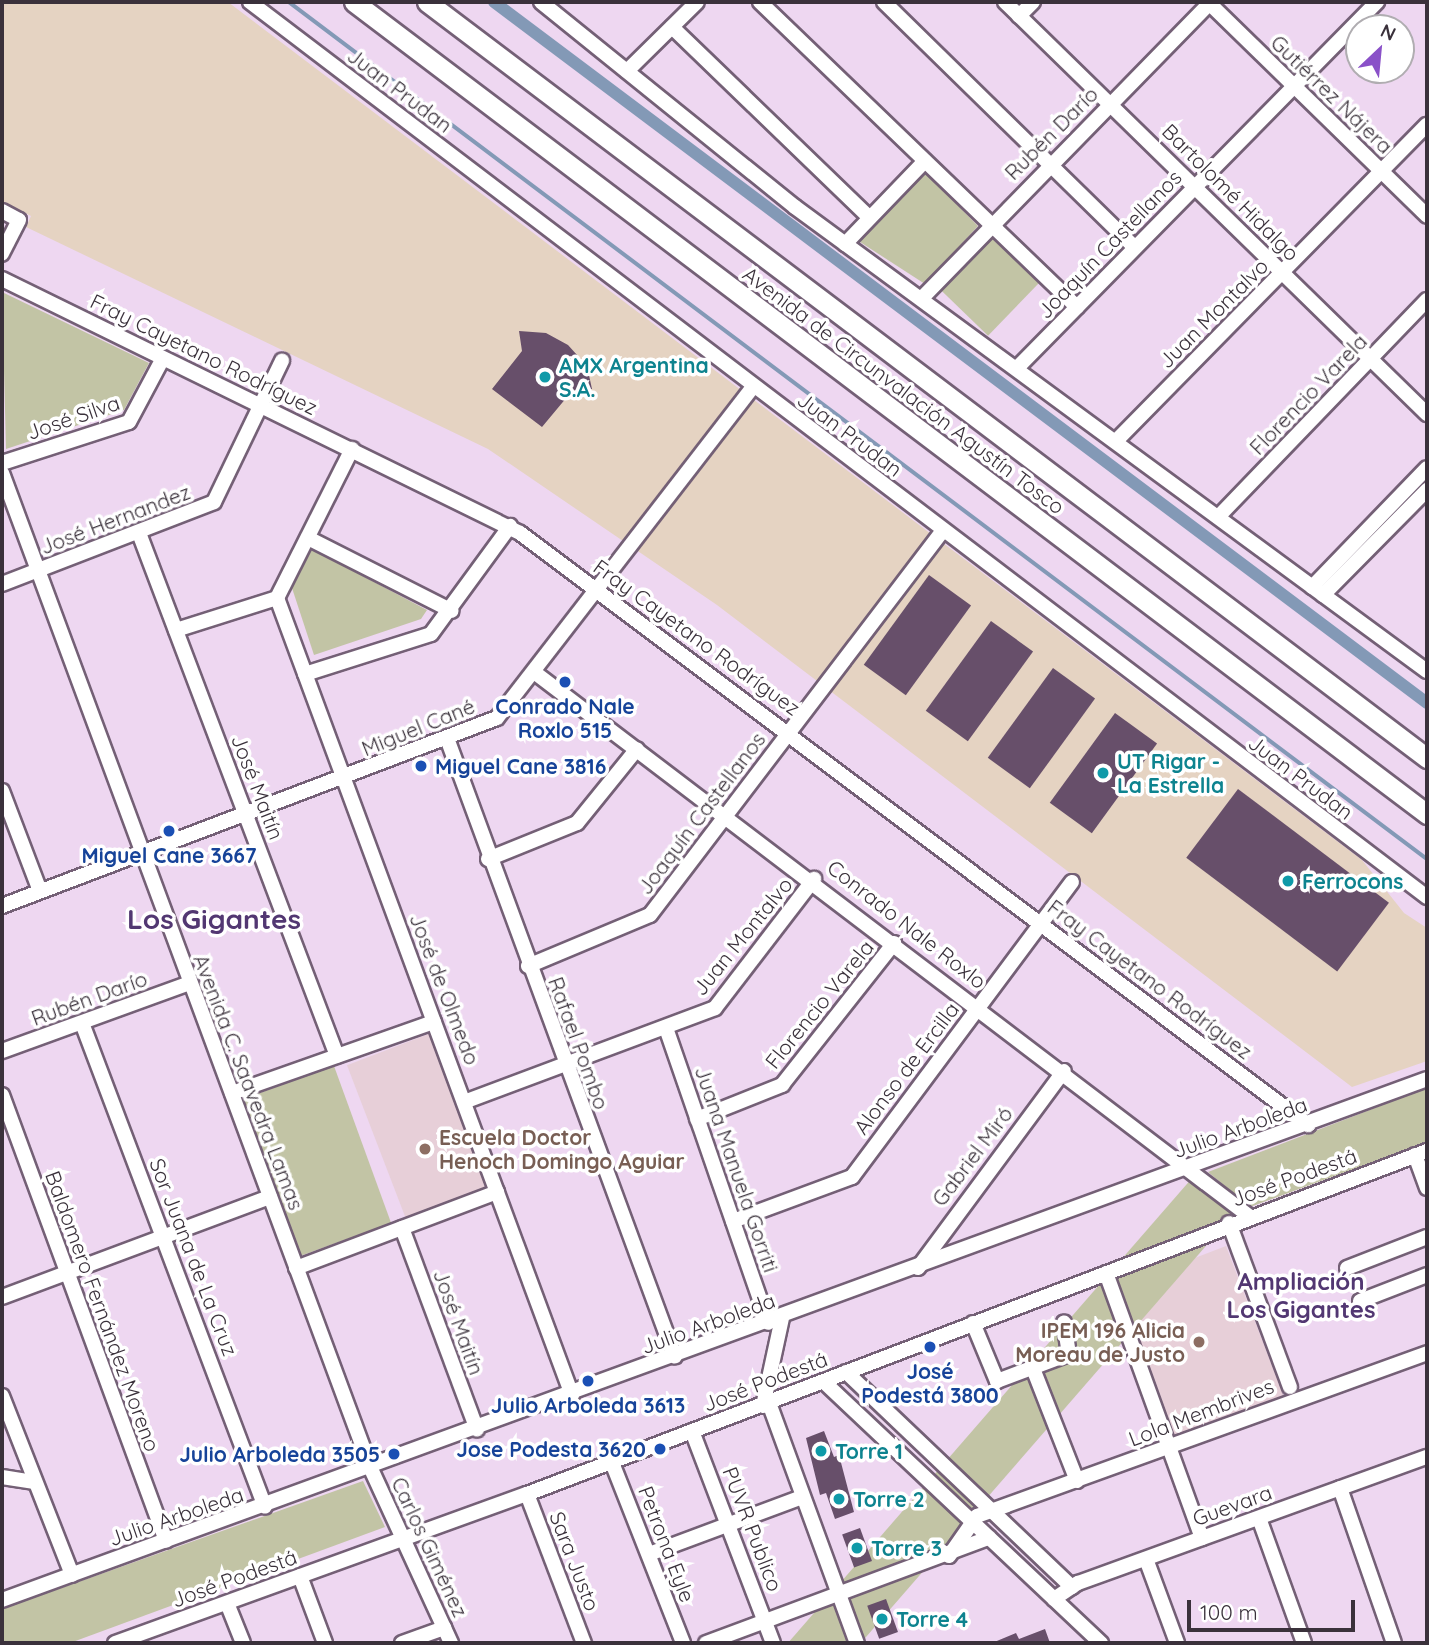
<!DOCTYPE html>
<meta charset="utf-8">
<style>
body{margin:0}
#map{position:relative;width:1429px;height:1645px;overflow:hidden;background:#eed7f1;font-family:Quicksand,sans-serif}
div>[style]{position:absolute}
.industrial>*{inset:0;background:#e5d3c2}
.education>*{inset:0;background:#e7cfd8;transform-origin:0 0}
.green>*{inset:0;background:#c2c4a5;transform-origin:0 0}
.stream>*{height:3.5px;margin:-1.75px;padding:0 1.75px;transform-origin:1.75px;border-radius:1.75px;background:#8399b6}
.canal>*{height:12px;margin:-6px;padding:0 6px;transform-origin:6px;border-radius:6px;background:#8399b6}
.building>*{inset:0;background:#674f6a;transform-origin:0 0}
.roads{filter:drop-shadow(2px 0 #746076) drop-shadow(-2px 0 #746076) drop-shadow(0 2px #746076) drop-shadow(0 -2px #746076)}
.minor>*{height:14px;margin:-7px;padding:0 7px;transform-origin:7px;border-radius:7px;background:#fff}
.highway>*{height:19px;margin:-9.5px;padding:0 9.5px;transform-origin:9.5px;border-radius:9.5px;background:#fff}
.dots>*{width:19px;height:19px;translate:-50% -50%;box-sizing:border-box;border:4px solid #fff;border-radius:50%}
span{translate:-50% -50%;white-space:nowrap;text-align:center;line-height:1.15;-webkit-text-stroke:7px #fff;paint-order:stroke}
.street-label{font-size:21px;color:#3a313b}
.culture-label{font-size:21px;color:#0d838f;font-weight:700}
.left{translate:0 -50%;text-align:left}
.transit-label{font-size:21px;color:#164399;font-weight:700}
.right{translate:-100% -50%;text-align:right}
.education-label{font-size:21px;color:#785e54;font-weight:700}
.quarter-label{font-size:24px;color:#523772;font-weight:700}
.district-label{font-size:28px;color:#523772;font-weight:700}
.frame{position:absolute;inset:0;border:4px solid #3a313b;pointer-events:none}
.north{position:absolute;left:1345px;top:14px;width:70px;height:70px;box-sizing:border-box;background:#fff;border:2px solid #b0adb1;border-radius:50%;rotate:26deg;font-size:19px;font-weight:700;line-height:28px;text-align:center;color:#3a313b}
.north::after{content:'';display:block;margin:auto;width:24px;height:32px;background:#8a51c8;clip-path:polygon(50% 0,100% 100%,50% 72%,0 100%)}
.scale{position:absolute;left:1187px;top:1600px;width:168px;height:32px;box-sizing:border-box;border:4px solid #3a313b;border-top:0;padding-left:9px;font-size:21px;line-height:24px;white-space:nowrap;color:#3a313b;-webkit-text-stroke:5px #fff;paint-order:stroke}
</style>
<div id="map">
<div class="industrial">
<div style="clip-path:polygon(2px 2px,228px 2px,1362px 860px,1404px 913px,1427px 928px,1427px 1061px,1352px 1087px,717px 605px,488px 449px,26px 227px,31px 216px,2px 201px)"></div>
</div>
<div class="education">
<div style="left:431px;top:1033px;width:165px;height:90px;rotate:69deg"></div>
<div style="left:1226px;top:1246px;width:161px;height:117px;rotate:69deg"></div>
</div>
<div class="green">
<div style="clip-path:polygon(926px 173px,978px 226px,925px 284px,857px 240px)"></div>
<div style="left:992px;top:238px;width:65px;height:73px;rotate:44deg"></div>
<div style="clip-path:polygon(2px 292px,149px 363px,124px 410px,6px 449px)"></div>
<div style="clip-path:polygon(310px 548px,427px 610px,421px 619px,314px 655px,292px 588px)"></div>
<div style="left:334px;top:1066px;width:167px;height:96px;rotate:70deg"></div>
<div style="clip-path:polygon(1427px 1088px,1427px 1142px,1250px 1207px,1208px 1172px)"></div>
<div style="left:1193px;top:1177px;width:55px;height:857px;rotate:41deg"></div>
<div style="clip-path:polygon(363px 1481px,385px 1527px,70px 1643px,2px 1643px,2px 1609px)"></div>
</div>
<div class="stream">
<div style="left:289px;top:2px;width:1425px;rotate:36.98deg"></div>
</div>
<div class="canal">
<div style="left:494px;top:2px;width:1167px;rotate:36.92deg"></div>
</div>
<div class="building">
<div style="clip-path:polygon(519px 331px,546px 333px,568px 345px,587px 366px,592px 389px,572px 391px,542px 427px,492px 389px,522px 351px)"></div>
<div style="left:929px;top:575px;width:52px;height:111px;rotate:36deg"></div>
<div style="left:991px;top:621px;width:52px;height:111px;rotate:36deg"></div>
<div style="left:1053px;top:668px;width:52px;height:111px;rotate:36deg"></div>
<div style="left:1115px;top:713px;width:52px;height:111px;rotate:36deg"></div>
<div style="left:1238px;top:789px;width:189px;height:86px;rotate:37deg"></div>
<div style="clip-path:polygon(824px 1431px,834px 1457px,839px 1455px,854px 1512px,835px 1519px,826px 1493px,820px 1495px,806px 1438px)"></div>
<div style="left:860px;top:1528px;width:35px;height:19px;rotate:70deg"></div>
<div style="left:886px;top:1599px;width:35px;height:20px;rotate:70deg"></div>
<div style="clip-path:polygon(1045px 1629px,1050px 1643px,992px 1643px,1016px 1633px,1019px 1639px)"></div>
</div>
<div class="roads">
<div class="minor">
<div style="left:250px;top:2px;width:1479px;rotate:37.25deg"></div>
<div style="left:541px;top:2px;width:326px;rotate:38.9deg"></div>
<div style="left:795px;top:207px;width:784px;rotate:36.29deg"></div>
<div style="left:760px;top:2px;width:440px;rotate:43.9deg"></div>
<div style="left:884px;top:2px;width:351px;rotate:44.4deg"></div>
<div style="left:1005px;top:2px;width:590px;rotate:44.31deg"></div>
<div style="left:1208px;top:2px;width:306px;rotate:44.3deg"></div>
<div style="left:1019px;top:16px;width:20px;rotate:-45deg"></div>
<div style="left:672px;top:27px;width:274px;rotate:44deg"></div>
<div style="left:627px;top:71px;width:98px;rotate:-44.6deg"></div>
<div style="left:2px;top:211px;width:19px;rotate:28deg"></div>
<div style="left:19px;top:220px;width:38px;rotate:117deg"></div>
<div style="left:845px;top:244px;width:115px;rotate:-46.1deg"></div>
<div style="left:2px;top:279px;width:577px;rotate:26.12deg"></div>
<div style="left:520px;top:533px;width:986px;rotate:36.92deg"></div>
<div style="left:923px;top:297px;width:412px;rotate:-45.7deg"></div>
<div style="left:1019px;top:366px;width:511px;rotate:-45.48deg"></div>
<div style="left:1117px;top:440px;width:442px;rotate:-45.5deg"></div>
<div style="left:2px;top:463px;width:133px;rotate:-17.9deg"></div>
<div style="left:129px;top:422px;width:72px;rotate:-62deg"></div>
<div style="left:2px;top:473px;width:1062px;rotate:69.67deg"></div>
<div style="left:371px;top:1469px;width:192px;rotate:65.3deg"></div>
<div style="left:1218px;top:517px;width:301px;rotate:-46.1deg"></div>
<div style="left:139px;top:533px;width:559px;rotate:69.26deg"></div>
<div style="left:308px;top:538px;width:161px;rotate:26.9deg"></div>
<div style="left:2px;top:584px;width:227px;rotate:-21.1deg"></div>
<div style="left:214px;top:502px;width:157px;rotate:-64.3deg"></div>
<div style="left:1312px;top:587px;width:165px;rotate:-46deg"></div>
<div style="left:1323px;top:595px;width:148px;rotate:-45.3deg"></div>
<div style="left:277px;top:598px;width:850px;rotate:69.69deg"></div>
<div style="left:176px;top:630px;width:106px;rotate:-17.6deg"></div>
<div style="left:277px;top:598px;width:167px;rotate:-63.3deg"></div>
<div style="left:534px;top:672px;width:898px;rotate:37.27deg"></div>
<div style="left:305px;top:674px;width:132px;rotate:-17.6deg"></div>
<div style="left:431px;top:634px;width:134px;rotate:-53.8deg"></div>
<div style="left:448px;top:741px;width:656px;rotate:69.77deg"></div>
<div style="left:2px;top:791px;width:107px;rotate:69.2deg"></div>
<div style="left:488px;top:859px;width:96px;rotate:-22deg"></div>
<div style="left:577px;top:823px;width:95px;rotate:-51deg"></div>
<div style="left:2px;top:906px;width:529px;rotate:-20.8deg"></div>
<div style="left:497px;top:718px;width:418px;rotate:-52.3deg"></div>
<div style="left:528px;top:966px;width:132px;rotate:-22.7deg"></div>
<div style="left:650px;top:915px;width:483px;rotate:-52.7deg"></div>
<div style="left:82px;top:1023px;width:517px;rotate:69.29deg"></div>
<div style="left:666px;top:1028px;width:312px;rotate:70.9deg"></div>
<div style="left:2px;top:1051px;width:200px;rotate:-19.9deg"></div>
<div style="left:232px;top:1093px;width:214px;rotate:-19.4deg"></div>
<div style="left:2px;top:1095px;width:475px;rotate:69.8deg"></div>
<div style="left:464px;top:1102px;width:268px;rotate:-20.5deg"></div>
<div style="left:715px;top:1008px;width:163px;rotate:-52.5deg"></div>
<div style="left:697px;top:1119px;width:92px;rotate:-21.8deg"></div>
<div style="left:782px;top:1085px;width:181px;rotate:-51.7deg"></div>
<div style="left:1415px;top:1155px;width:35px;rotate:70deg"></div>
<div style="left:733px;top:1221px;width:127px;rotate:-20.3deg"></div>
<div style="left:852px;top:1177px;width:368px;rotate:-53.3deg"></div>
<div style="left:1229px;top:1223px;width:175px;rotate:69.6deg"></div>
<div style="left:402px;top:1228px;width:215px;rotate:69.6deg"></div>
<div style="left:296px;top:1268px;width:215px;rotate:-20.7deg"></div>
<div style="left:918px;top:1268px;width:245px;rotate:-53.5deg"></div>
<div style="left:1347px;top:1268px;width:86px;rotate:-21.2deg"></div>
<div style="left:1106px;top:1273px;width:282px;rotate:70.1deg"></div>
<div style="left:2px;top:1297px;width:286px;rotate:-20.5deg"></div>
<div style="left:1360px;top:1301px;width:72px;rotate:-21.2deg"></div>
<div style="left:973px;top:1323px;width:63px;rotate:67.5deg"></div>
<div style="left:997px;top:1381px;width:77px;rotate:-20.6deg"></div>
<div style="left:1069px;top:1354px;width:32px;rotate:-99deg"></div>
<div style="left:1034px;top:1371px;width:118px;rotate:68.6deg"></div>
<div style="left:846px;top:1372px;width:312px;rotate:43.6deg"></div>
<div style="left:824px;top:1382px;width:381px;rotate:43.3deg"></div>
<div style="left:2px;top:1396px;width:192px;rotate:68.6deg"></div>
<div style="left:769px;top:1403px;width:256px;rotate:69.9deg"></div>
<div style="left:763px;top:1406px;width:90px;rotate:-77.8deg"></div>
<div style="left:692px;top:1431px;width:227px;rotate:69.1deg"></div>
<div style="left:611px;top:1460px;width:197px;rotate:68.5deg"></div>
<div style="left:2px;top:1477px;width:33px;rotate:9deg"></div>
<div style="left:1340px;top:1488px;width:164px;rotate:70.8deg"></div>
<div style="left:527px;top:1494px;width:160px;rotate:69.1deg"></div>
<div style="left:1259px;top:1518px;width:133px;rotate:70.2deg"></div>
<div style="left:649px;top:1554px;width:163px;rotate:-20.4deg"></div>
<div style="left:949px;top:1556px;width:49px;rotate:-55deg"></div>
<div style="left:977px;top:1516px;width:479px;rotate:-19.9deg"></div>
<div style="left:1146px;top:1559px;width:90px;rotate:69.7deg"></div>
<div style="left:300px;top:1576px;width:72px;rotate:69.5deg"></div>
<div style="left:1054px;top:1599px;width:29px;rotate:-34deg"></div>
<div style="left:1078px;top:1583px;width:371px;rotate:-19.9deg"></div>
<div style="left:2px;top:1600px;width:1517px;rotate:-20.08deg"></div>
<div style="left:227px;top:1603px;width:43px;rotate:68.2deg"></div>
<div style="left:115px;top:1643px;width:438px;rotate:-19.9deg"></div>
<div style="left:527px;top:1494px;width:963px;rotate:-20.86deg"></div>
<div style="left:402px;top:1643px;width:45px;rotate:-19.7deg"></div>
<div style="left:706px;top:1643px;width:302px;rotate:-20.4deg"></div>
</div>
<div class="highway">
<div style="left:354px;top:2px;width:1346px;rotate:37.12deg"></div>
<div style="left:427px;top:2px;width:1254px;rotate:37.09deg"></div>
</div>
</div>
<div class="dots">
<div style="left:545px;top:377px;background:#0f9aa8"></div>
<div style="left:565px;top:682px;background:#1a4fb4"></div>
<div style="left:421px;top:766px;background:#1a4fb4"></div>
<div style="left:1103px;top:773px;background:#0f9aa8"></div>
<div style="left:169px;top:831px;background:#1a4fb4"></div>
<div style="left:1288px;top:881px;background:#0f9aa8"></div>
<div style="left:425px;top:1149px;background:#8d6e63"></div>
<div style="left:1199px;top:1342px;background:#8d6e63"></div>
<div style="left:930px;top:1347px;background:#1a4fb4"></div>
<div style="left:588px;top:1381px;background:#1a4fb4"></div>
<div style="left:660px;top:1449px;background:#1a4fb4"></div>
<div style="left:821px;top:1451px;background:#0f9aa8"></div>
<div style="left:394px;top:1454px;background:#1a4fb4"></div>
<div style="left:839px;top:1499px;background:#0f9aa8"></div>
<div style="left:857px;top:1548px;background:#0f9aa8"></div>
<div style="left:882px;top:1619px;background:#0f9aa8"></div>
</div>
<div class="street-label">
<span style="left:400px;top:90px;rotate:37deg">Juan Prudan</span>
<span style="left:1332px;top:94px;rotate:44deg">Gutiérrez Nájera</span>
<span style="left:1051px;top:133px;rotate:-45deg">Rubén Darío</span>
<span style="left:1231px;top:192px;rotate:45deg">Bartolomé Hidalgo</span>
<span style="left:1109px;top:244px;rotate:-46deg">Joaquín Castellanos</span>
<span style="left:1213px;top:313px;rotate:-45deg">Juan Montalvo</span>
<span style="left:204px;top:354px;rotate:26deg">Fray Cayetano Rodríguez</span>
<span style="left:904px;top:390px;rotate:37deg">Avenida de Circunvalación Agustín Tosco</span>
<span style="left:1308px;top:394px;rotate:-46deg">Florencio Varela</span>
<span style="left:73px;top:417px;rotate:-19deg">José Silva</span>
<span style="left:850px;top:434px;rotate:37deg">Juan Prudan</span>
<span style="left:115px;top:519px;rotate:-21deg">José Hernandez</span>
<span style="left:697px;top:637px;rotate:36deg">Fray Cayetano Rodríguez</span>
<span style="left:418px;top:727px;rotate:-22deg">Miguel Cané</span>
<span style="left:1301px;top:777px;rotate:37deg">Juan Prudan</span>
<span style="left:258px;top:787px;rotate:69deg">José Maitín</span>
<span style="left:701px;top:813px;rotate:-53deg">Joaquín Castellanos</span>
<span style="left:907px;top:924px;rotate:38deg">Conrado Nale Roxlo</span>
<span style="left:742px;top:936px;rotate:-51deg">Juan Montalvo</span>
<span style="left:1150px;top:979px;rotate:37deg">Fray Cayetano Rodríguez</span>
<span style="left:445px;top:989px;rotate:69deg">José de Olmedo</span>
<span style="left:89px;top:998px;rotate:-20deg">Rubén Darío</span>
<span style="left:819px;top:1004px;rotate:-51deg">Florencio Varela</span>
<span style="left:579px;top:1043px;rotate:70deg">Rafael Pombo</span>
<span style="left:906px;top:1068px;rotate:-53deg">Alonso de Ercilla</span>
<span style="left:249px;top:1082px;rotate:69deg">Avenida C. Saavedra Lamas</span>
<span style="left:1240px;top:1127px;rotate:-20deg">Julio Arboleda</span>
<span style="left:972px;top:1156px;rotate:-53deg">Gabriel Miró</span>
<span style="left:737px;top:1169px;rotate:71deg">Juana Manuela Gorriti</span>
<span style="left:1294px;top:1177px;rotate:-20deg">José Podestá</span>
<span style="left:194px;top:1257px;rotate:69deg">Sor Juana de La Cruz</span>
<span style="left:103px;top:1311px;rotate:70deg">Baldomero Fernández Moreno</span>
<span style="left:459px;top:1322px;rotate:70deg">José Maitín</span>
<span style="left:708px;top:1323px;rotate:-20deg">Julio Arboleda</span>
<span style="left:765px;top:1381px;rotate:-21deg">José Podestá</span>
<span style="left:1201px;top:1412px;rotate:-21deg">Lola Membrives</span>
<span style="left:1232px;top:1505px;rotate:-20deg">Guevara</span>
<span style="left:176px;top:1516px;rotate:-19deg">Julio Arboleda</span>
<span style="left:753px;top:1529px;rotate:69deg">PUVR Publico</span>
<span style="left:667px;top:1544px;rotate:69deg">Petrona Eyle</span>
<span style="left:430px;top:1547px;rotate:65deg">Carlos Giménez</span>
<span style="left:575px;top:1561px;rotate:69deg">Sara Justo</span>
<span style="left:234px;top:1578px;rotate:-20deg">José Podestá</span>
</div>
<div class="culture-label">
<span class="left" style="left:559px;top:377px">AMX Argentina<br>S.A.</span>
<span class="left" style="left:1117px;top:773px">UT Rigar -<br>La Estrella</span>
<span class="left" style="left:1302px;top:881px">Ferrocons</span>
<span class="left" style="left:835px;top:1451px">Torre 1</span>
<span class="left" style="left:853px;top:1499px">Torre 2</span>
<span class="left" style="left:871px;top:1548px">Torre 3</span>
<span class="left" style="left:896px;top:1619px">Torre 4</span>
</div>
<div class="transit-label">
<span style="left:565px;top:718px">Conrado Nale<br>Roxlo 515</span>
<span class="left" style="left:435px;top:766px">Miguel Cane 3816</span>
<span style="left:169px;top:855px">Miguel Cane 3667</span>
<span style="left:930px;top:1383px">José<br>Podestá 3800</span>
<span style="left:588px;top:1405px">Julio Arboleda 3613</span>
<span class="right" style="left:646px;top:1449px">Jose Podesta 3620</span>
<span class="right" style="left:380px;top:1454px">Julio Arboleda 3505</span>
</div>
<div class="education-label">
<span class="left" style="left:439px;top:1149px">Escuela Doctor<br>Henoch Domingo Aguiar</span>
<span class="right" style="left:1185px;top:1342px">IPEM 196 Alicia<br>Moreau de Justo</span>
</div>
<div class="quarter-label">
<span style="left:1301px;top:1296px">Ampliación<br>Los Gigantes</span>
</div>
<div class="district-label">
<span style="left:214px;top:919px">Los Gigantes</span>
</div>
<div class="frame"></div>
<div class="north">N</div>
<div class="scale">100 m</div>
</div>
